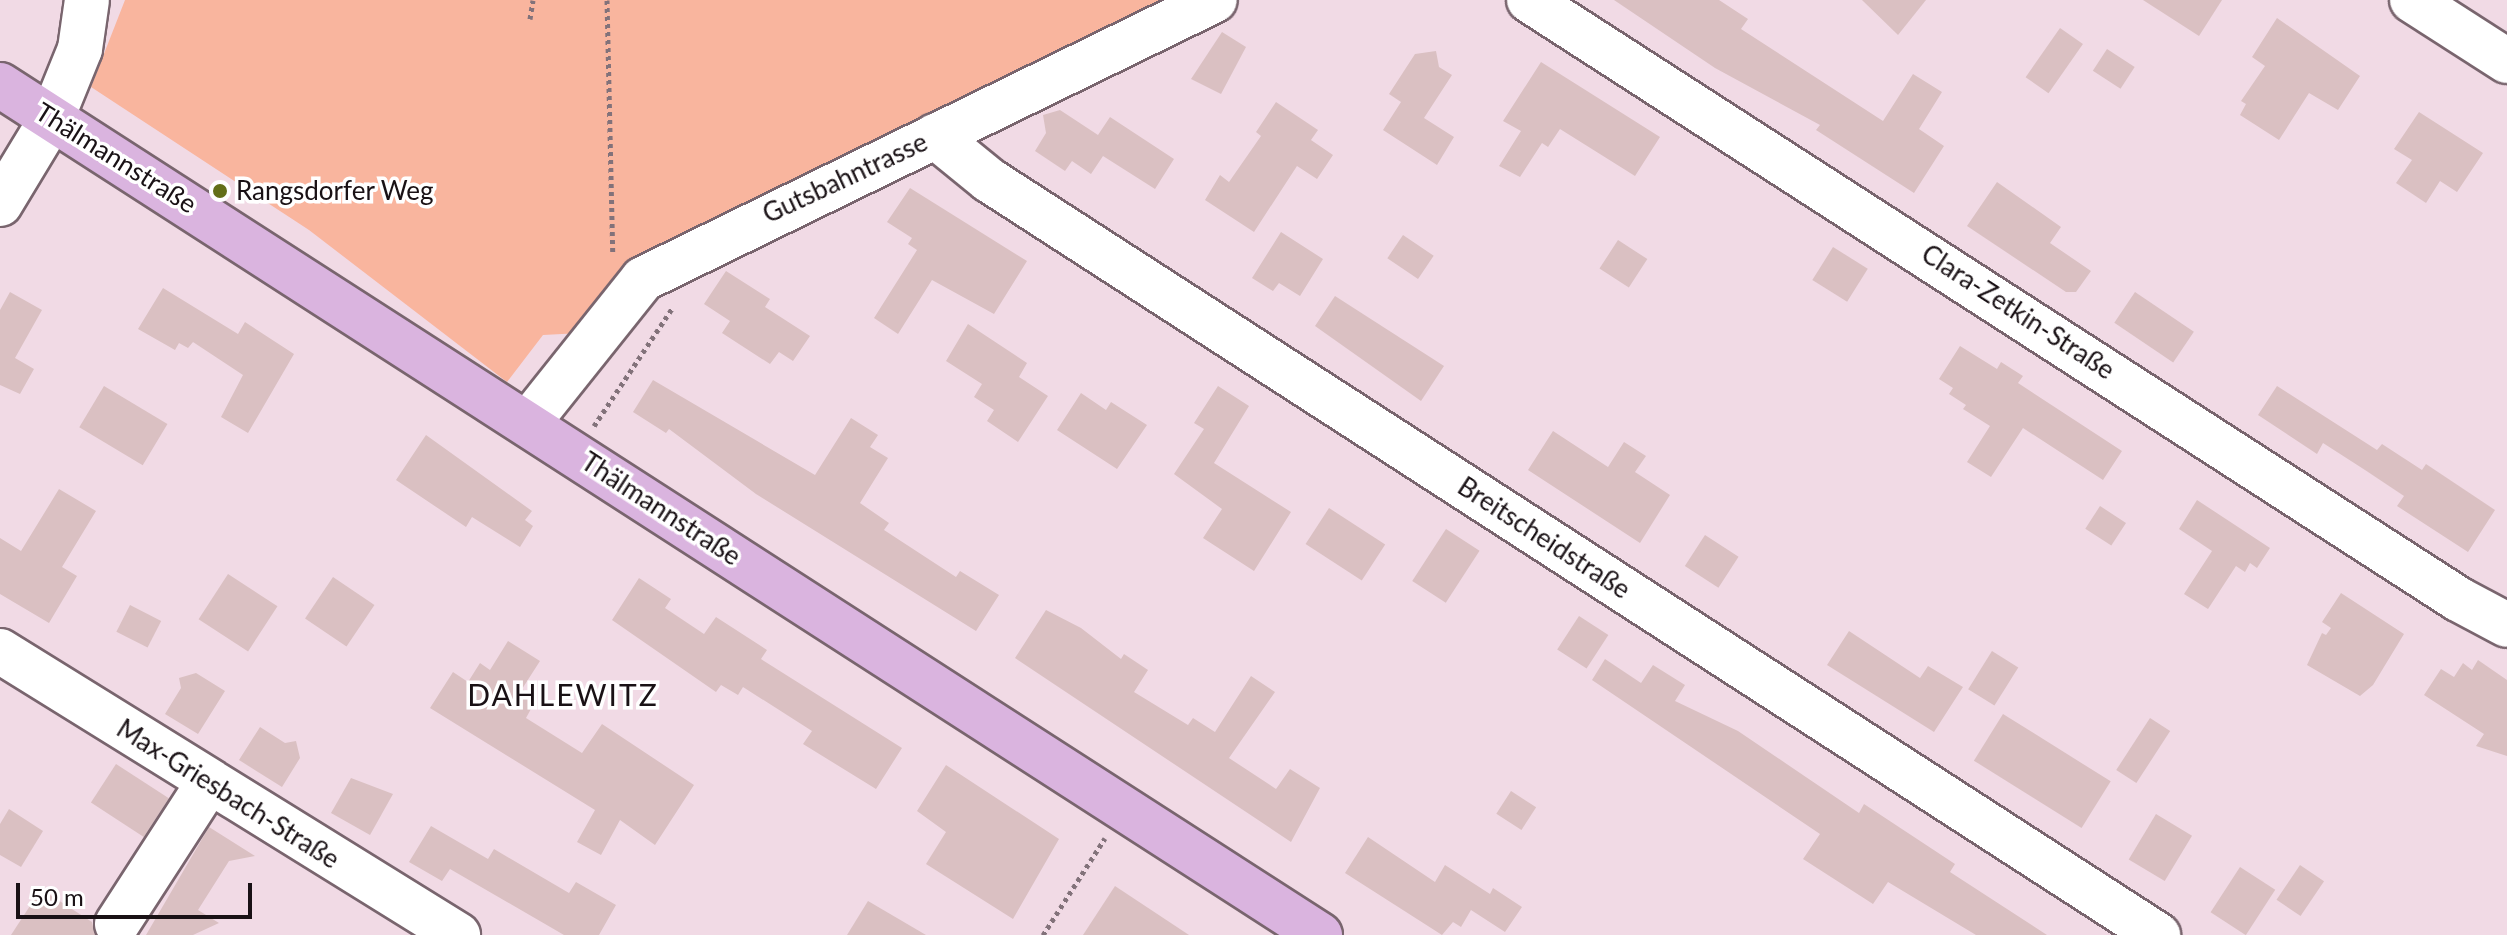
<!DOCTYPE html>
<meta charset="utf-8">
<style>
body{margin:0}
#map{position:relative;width:2507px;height:935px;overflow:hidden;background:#f1dae5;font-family:Lato,sans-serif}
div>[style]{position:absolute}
.green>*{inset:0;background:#f9b59e}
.building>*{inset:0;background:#dac0c2;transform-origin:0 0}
.path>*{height:5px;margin-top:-2.5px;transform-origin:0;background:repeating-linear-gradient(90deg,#82727a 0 4px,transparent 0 8px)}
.roads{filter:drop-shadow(2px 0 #79656e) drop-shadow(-2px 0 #79656e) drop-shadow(0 2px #79656e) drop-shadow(0 -2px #79656e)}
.minor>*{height:44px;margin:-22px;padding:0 22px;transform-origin:22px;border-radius:22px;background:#fff}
.major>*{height:44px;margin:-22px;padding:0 22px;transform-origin:22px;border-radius:22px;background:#dab4df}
.dots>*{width:22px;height:22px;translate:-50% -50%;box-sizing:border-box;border:4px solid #fff;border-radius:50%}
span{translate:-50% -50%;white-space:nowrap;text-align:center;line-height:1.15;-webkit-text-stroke:7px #fff;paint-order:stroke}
.street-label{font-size:26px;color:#191115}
.poi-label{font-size:26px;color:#191115}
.left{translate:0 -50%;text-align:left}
.quarter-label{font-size:30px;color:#191115;letter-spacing:2px}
.scale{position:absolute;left:16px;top:883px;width:236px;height:36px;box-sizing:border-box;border:4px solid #191115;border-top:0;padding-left:10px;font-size:24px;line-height:28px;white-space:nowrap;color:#191115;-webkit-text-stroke:6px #fff;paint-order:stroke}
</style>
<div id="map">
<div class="green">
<div style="clip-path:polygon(125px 0,1170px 0,806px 175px,643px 266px,581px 333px,543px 335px,507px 382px,309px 230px,91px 87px)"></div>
</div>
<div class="building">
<div style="clip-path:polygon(1614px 0,1719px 0,1748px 19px,1741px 29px,1883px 121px,1913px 74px,1942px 92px,1919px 129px,1944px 146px,1914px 193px,1816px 130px,1820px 125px,1715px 68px)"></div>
<div style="clip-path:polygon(1862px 0,1926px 0,1898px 35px)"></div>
<div style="clip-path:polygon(2143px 0,2222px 0,2199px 36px)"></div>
<div style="clip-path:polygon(2277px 18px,2360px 76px,2338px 110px,2309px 93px,2279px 140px,2240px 115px,2246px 104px,2241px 101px,2265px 66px,2252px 57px)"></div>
<div style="left:2060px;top:28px;width:28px;height:60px;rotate:35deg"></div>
<div style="clip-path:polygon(1222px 32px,1246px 47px,1221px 94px,1191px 79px)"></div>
<div style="left:2107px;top:49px;width:33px;height:26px;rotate:33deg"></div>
<div style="clip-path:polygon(1436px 51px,1439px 67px,1452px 75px,1424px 118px,1454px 137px,1437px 165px,1383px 130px,1401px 102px,1389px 94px,1415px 54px)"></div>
<div style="clip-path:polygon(1541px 62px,1660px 137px,1635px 176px,1560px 129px,1548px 147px,1542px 143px,1520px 177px,1499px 166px,1521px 131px,1503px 121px)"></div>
<div style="clip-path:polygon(1276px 102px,1318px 130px,1311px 140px,1333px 155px,1317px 179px,1297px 166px,1254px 232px,1205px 200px,1220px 175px,1229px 182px,1261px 136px,1256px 132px)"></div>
<div style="clip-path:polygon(1060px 110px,1098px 135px,1110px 117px,1174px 159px,1155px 189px,1103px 156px,1091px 174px,1072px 161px,1065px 171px,1035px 151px,1046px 133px,1043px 115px)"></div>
<div style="clip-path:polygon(2419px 112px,2483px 153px,2457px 192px,2440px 181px,2426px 203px,2396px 183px,2412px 160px,2394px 149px)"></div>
<div style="clip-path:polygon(1997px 182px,2061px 227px,2050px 243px,2091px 271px,2076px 292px,2066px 292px,1967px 226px)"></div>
<div style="clip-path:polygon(910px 188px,1027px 261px,994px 314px,932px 280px,898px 334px,874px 318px,917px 250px,908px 244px,912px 238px,887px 222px)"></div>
<div style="clip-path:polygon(1281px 232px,1323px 259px,1300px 296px,1279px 283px,1273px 291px,1252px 278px)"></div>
<div style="left:1403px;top:235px;width:37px;height:28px;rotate:34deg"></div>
<div style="left:1618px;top:240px;width:35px;height:34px;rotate:33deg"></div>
<div style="left:1833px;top:247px;width:41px;height:39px;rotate:32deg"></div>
<div style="clip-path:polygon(726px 271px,770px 299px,765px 307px,810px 336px,793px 361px,779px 352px,770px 364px,722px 333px,730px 321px,704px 304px)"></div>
<div style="clip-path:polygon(163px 288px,238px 334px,245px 322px,294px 354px,248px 433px,221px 417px,243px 375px,193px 342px,188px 348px,179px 343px,175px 350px,138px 329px)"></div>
<div style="clip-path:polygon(10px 292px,42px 310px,15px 358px,34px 369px,20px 394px,0 385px,0 310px)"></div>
<div style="left:2135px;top:292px;width:71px;height:37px;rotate:34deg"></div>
<div style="clip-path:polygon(1335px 296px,1444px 366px,1421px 401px,1315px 326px)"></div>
<div style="clip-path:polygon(968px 324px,1027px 363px,1019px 377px,1048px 396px,1018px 442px,987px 421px,994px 410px,974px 397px,982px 384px,946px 361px)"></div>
<div style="clip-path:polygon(1960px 346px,1997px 369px,2001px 362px,2023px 376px,2018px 383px,2122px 451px,2103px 480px,2023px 428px,1991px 477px,1967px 462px,1990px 426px,1963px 409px,1966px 405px,1949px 394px,1953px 388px,1939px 379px)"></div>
<div style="clip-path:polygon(653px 380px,815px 475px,851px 418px,878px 435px,870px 447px,888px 458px,860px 503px,889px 523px,884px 530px,956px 577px,960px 571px,999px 595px,976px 631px,756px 494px,669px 429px,666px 433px,633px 412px)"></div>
<div style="left:104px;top:386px;width:74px;height:48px;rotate:31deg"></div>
<div style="clip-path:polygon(1218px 386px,1249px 406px,1214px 463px,1291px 512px,1254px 571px,1203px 538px,1222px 509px,1174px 474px,1204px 429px,1194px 423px)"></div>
<div style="clip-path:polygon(2277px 386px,2377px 450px,2382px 444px,2422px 470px,2426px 464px,2495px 510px,2468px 552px,2397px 506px,2404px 496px,2365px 470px,2323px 443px,2317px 454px,2258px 415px)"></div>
<div style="clip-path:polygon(1081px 393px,1106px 410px,1111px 402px,1147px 425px,1117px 469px,1057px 430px)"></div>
<div style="clip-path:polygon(1553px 431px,1608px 467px,1624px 442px,1646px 456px,1635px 472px,1670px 495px,1640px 543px,1528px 470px)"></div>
<div style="clip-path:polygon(426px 435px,532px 511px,525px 520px,533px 526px,520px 547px,472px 517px,466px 527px,396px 480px)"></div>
<div style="clip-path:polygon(59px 489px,96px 511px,62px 567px,77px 576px,49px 623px,0 594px,0 538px,21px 551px)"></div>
<div style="clip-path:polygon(2197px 500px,2270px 548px,2257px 568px,2250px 563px,2245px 572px,2236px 566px,2208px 609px,2184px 594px,2212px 551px,2179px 529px)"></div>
<div style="left:2100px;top:506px;width:31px;height:27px;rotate:33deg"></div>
<div style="left:1329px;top:508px;width:67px;height:43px;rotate:33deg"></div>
<div style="left:1446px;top:529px;width:40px;height:62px;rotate:33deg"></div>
<div style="left:1705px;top:535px;width:40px;height:37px;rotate:33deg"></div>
<div style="left:228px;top:574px;width:59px;height:54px;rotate:33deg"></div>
<div style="left:333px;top:577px;width:50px;height:50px;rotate:34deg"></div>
<div style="clip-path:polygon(639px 578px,671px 599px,665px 608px,704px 634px,716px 617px,767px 650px,761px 659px,902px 748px,876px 789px,803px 744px,812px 731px,743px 687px,738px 695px,721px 685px,716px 692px,612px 620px)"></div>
<div style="clip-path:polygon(2341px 593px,2404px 634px,2373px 685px,2360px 696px,2307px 665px,2322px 633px,2326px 635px,2331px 628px,2322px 622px)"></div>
<div style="left:130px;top:605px;width:35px;height:30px;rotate:27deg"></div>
<div style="clip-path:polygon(1046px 610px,1081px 628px,1121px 659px,1124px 654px,1148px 670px,1134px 692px,1188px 725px,1193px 718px,1215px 732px,1251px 676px,1275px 692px,1229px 758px,1276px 789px,1290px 769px,1320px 788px,1291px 842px,1015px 658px)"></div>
<div style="left:1579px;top:616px;width:35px;height:40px;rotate:33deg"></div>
<div style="clip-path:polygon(1849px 631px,1920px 678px,1928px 666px,1963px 687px,1934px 732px,1827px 665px)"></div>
<div style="clip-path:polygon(508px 641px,540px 661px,522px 689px,537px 698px,526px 718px,582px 753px,602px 724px,694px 785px,655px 845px,620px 820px,601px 855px,577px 842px,595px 810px,430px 708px,453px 672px,468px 682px,480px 663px,490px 670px)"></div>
<div style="left:1992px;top:651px;width:31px;height:45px;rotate:32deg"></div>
<div style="clip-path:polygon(1605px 659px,1641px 683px,1653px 665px,1685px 685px,1675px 701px,1738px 731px,1859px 813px,1864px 804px,1955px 864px,1950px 872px,2047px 935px,1976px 935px,1888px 882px,1873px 904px,1803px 859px,1820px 834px,1592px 680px)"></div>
<div style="clip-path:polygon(2478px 660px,2507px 680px,2507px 756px,2476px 746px,2484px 734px,2424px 695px,2441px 669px,2454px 677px,2463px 663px,2472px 670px)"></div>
<div style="clip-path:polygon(196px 673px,225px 691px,198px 734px,165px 714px,181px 688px,179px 678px)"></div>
<div style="left:2003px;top:714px;width:127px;height:55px;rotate:32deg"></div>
<div style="left:2150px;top:718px;width:24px;height:62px;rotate:33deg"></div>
<div style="clip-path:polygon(260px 727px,285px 743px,296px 741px,300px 758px,282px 787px,239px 760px)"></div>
<div style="left:116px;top:764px;width:63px;height:46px;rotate:33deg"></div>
<div style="clip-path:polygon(946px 765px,1059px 839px,1013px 919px,926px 864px,946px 832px,917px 811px)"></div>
<div style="clip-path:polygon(351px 778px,393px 794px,370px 835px,331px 813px)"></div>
<div style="left:1511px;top:791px;width:30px;height:27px;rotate:33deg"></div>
<div style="clip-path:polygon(9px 809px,43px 831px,21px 867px,0 855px,0 824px)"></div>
<div style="left:2156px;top:814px;width:42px;height:53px;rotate:31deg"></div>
<div style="clip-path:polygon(431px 826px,488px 859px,494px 849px,569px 893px,576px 882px,616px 905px,599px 935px,564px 935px,450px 869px,442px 881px,409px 862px)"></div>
<div style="clip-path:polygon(209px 827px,255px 856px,229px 861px,198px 910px,219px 923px,193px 935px,146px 935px)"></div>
<div style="clip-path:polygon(1368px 837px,1435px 882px,1445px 865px,1490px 894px,1493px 888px,1522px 907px,1505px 932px,1471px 910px,1461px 927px,1453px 922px,1442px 935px,1345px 873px)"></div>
<div style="left:2300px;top:865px;width:29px;height:42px;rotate:34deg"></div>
<div style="left:2240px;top:867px;width:42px;height:54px;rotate:33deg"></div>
<div style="clip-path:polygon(1115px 886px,1189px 935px,1083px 935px)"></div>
<div style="clip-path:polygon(41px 889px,92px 922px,95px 935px,11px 935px)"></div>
<div style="clip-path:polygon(868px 901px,926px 935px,847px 935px)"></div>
</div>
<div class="path">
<div style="left:607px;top:0;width:255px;rotate:88.7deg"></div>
<div style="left:530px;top:19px;width:19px;rotate:-81deg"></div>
<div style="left:594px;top:426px;width:143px;rotate:-56.4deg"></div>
<div style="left:1043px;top:935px;width:115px;rotate:-57.4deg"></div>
</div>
<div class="roads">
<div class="minor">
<div style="left:1529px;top:0;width:1105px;rotate:32.81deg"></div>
<div style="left:2458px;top:599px;width:55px;rotate:28deg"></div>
<div style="left:2412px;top:0;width:113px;rotate:32.7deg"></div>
<div style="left:935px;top:136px;width:70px;rotate:39.2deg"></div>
<div style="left:989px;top:180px;width:1392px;rotate:32.86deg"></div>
<div style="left:0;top:204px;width:100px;rotate:-58.8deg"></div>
<div style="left:52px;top:118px;width:74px;rotate:-67.9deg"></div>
<div style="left:80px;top:49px;width:49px;rotate:-81.9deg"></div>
<div style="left:528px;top:423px;width:184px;rotate:-51.4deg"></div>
<div style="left:643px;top:279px;width:636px;rotate:-26deg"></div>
<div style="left:0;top:651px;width:539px;rotate:31.8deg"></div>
<div style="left:117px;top:924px;width:169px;rotate:-57.1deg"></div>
</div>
<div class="major">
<div style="left:0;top:85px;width:1570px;rotate:32.78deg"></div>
</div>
</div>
<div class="dots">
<div style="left:220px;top:191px;background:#636f18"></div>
</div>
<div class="street-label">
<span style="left:116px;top:158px;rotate:32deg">Thälmannstraße</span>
<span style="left:845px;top:178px;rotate:-25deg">Gutsbahntrasse</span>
<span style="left:2018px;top:312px;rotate:33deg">Clara-Zetkin-Straße</span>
<span style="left:661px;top:509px;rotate:33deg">Thälmannstraße</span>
<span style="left:1544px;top:538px;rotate:33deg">Breitscheidstraße</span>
<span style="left:228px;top:794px;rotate:32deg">Max-Griesbach-Straße</span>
</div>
<div class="poi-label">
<span class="left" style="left:236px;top:191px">Rangsdorfer Weg</span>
</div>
<div class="quarter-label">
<span style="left:563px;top:694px">DAHLEWITZ</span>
</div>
<div class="scale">50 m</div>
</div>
